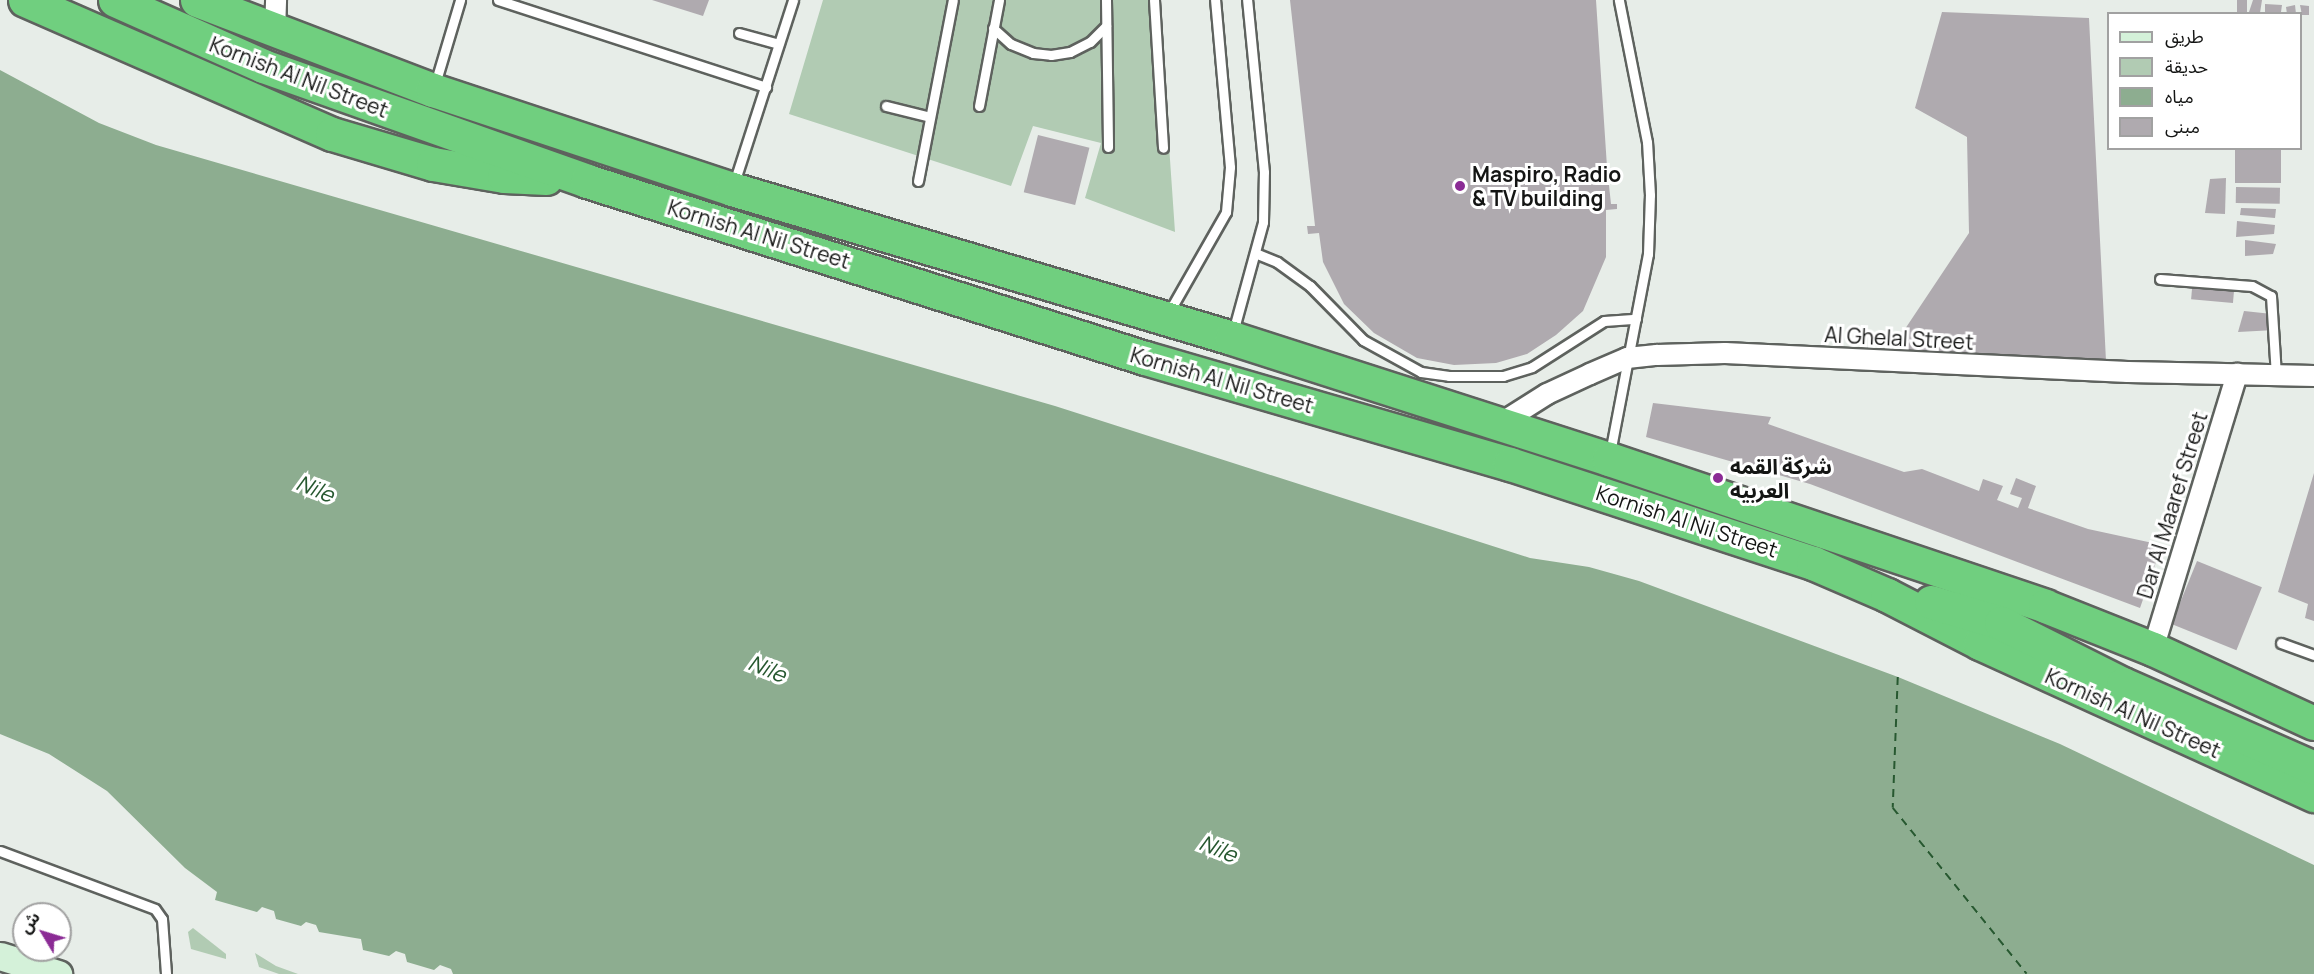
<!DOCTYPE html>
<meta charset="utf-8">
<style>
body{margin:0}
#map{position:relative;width:2314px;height:974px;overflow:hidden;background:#e7ede8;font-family:Manrope,"Noto Sans Arabic",sans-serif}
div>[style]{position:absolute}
.green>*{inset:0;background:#b1cbb3}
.water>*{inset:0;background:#8dad90}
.ferry>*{height:1.5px;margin-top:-0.75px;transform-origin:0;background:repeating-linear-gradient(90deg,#275830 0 8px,transparent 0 14px)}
.building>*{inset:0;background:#afaaaf;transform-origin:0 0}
.roads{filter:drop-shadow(2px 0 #5e625e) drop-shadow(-2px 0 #5e625e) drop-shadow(0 2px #5e625e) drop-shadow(0 -2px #5e625e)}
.lane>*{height:9px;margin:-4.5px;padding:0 4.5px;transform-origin:4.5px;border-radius:4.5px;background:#fff}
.street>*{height:20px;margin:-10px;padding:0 10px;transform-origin:10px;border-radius:10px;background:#fff}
.secondary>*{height:27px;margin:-13.5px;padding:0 13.5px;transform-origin:13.5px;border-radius:13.5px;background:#d4f1d9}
.highway>*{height:33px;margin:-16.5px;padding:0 16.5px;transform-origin:16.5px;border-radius:16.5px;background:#70cf7f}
.dots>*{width:16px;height:16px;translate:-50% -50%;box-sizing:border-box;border:3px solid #fff;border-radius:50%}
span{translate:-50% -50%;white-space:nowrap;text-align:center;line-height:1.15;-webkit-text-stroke:6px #fff;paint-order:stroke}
.street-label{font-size:21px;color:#141514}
.poi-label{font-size:21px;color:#141514;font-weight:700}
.left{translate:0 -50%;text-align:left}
.water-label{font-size:22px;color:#275830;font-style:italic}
.legend{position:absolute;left:2107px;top:12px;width:195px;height:138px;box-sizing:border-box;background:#fff;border:2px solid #a1a1a1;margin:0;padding:8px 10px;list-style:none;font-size:18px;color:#141514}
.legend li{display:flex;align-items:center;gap:12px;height:30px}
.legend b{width:30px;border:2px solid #a1a1a1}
.north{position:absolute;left:12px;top:902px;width:60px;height:60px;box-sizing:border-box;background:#fff;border:2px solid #a1a1a1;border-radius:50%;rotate:308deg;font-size:16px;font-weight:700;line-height:24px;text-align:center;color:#141514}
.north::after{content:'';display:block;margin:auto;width:21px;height:27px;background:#8b2b95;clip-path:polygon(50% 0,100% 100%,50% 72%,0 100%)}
</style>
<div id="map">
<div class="green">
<div style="clip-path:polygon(823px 0,1159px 0,1175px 232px,1085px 198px,1101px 143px,1033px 126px,1011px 186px,789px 114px)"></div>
<div style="clip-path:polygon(193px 928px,226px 954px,226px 959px,191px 949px,188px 932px)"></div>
<div style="clip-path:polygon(255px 953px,276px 966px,298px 974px,279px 974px,259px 967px)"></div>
</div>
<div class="water">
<div style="clip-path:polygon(0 70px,99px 123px,156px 145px,1055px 406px,1530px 558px,1589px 567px,1639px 581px,1898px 677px,2060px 744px,2314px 865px,2314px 974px,453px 974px,451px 969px,440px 965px,434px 970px,407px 962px,405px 954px,396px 951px,389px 956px,363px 950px,361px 939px,319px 932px,316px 925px,306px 922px,301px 926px,276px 919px,274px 911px,262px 907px,257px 912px,215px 900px,217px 892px,185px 868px,107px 791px,49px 754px,0 734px)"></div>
</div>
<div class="ferry">
<div style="left:1898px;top:677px;width:131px;rotate:92.2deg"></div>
<div style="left:1893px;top:808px;width:213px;rotate:51.1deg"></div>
</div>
<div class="building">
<div style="clip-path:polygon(652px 0,709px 0,703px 16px)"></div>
<div style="clip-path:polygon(1290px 0,1596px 0,1607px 167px,1611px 204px,1617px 204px,1617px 209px,1606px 210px,1606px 257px,1583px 311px,1556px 335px,1527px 354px,1496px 363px,1454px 365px,1417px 358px,1374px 333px,1344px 304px,1323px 262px,1319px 233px,1308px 234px,1307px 226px,1315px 226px)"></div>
<div style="left:2237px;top:0;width:10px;height:14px"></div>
<div style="clip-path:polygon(2253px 0,2262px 0,2260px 13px,2249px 12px)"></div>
<div style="clip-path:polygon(2265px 4px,2282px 5px,2281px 12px,2265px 13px)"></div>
<div style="clip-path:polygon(2295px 5px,2296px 14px,2287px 14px,2286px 7px)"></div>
<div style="clip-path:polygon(2300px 5px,2309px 6px,2309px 15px,2302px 15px)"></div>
<div style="clip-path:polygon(1942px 12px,2089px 18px,2106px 361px,1905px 358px,1905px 329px,1969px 233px,1967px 137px,1915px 108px)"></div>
<div style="left:1038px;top:135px;width:53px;height:59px;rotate:14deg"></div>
<div style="left:2235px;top:148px;width:46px;height:35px"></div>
<div style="clip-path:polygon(2226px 178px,2225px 214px,2205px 213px,2210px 179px)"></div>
<div style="left:2236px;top:187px;width:44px;height:16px;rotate:1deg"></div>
<div style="clip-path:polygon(2241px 208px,2276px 209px,2275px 218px,2240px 215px)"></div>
<div style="clip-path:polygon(2237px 221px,2275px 225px,2274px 234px,2236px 237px)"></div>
<div style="clip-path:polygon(2245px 240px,2276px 244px,2273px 254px,2245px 256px)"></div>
<div style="left:2234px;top:291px;width:12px;height:42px;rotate:95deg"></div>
<div style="clip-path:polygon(2244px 311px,2272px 314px,2275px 330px,2238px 332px)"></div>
<div style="clip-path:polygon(1653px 403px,1771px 417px,1768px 424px,1904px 472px,1922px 469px,1979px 491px,1983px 479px,2003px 486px,1997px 500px,2018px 508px,2022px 498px,2010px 494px,2016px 478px,2036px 486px,2028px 508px,2088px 529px,2162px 545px,2140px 608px,1810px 484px,1646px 437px)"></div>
<div style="clip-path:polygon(2314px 473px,2314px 621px,2305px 618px,2308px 604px,2278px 592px)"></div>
<div style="left:2197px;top:561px;width:70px;height:68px;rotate:22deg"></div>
</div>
<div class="roads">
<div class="lane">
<div style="left:498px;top:0;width:282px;rotate:18deg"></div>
<div style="left:1106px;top:0;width:147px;rotate:89.2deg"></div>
<div style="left:1154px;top:0;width:148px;rotate:86.5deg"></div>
<div style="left:993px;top:28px;width:24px;rotate:42deg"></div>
<div style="left:1011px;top:44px;width:24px;rotate:22deg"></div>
<div style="left:1033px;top:53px;width:18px;rotate:6deg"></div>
<div style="left:1051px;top:55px;width:19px;rotate:-9deg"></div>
<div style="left:1070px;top:52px;width:22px;rotate:-27deg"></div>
<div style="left:1090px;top:42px;width:23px;rotate:-45deg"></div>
<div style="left:739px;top:33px;width:41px;rotate:15.4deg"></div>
<div style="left:435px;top:84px;width:88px;rotate:-73.4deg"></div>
<div style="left:886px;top:106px;width:45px;rotate:14deg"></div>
<div style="left:979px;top:106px;width:108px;rotate:-79.3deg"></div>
<div style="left:918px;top:181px;width:184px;rotate:-79.1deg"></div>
<div style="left:734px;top:183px;width:192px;rotate:-72.1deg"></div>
<div style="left:1255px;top:253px;width:24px;rotate:22deg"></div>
<div style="left:1277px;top:262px;width:41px;rotate:36deg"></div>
<div style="left:1310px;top:286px;width:76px;rotate:45.5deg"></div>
<div style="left:1363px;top:340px;width:66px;rotate:28.9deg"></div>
<div style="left:1421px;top:372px;width:28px;rotate:8deg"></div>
<div style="left:1449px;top:376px;width:54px"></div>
<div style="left:1503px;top:376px;width:30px;rotate:-17deg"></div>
<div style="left:1532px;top:367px;width:85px;rotate:-32.6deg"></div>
<div style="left:1604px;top:321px;width:32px;rotate:-4deg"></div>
<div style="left:2160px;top:279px;width:92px;rotate:4.4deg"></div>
<div style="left:2252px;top:286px;width:21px;rotate:28deg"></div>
<div style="left:2271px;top:296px;width:79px;rotate:86.4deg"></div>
<div style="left:1169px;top:312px;width:115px;rotate:-60.3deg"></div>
<div style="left:1226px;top:212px;width:45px;rotate:-84.9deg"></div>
<div style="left:1230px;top:167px;width:168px;rotate:-95.1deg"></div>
<div style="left:1233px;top:332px;width:114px;rotate:-74.7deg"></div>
<div style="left:1263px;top:222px;width:50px;rotate:-88.9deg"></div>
<div style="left:1264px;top:172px;width:173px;rotate:-95.6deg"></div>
<div style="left:1610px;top:453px;width:203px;rotate:-79.2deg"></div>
<div style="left:1648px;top:254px;width:59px;rotate:-88.1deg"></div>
<div style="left:1650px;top:195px;width:53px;rotate:-93.2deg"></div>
<div style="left:1647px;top:142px;width:145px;rotate:-101.2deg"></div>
<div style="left:2281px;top:643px;width:35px;rotate:20deg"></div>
<div style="left:0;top:851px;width:165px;rotate:20.5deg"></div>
<div style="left:155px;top:909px;width:12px;rotate:55deg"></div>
<div style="left:162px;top:919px;width:55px;rotate:85.8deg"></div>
</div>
<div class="street">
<div style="left:275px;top:31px;width:31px;rotate:-88deg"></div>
<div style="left:1498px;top:425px;width:58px;rotate:-32.3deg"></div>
<div style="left:1547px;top:394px;width:47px;rotate:-24.9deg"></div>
<div style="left:1590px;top:374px;width:40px;rotate:-23.4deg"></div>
<div style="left:1627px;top:358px;width:30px;rotate:-6deg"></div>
<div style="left:1657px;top:355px;width:68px;rotate:-1.7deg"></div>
<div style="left:1725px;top:353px;width:403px;rotate:2.7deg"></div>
<div style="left:2128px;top:372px;width:186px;rotate:1.2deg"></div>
<div style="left:2153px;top:649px;width:288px;rotate:-73deg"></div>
</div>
<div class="secondary">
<div style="left:0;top:956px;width:61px;rotate:17.2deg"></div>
</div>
<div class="highway">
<div style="left:25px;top:0;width:335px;rotate:23.6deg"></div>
<div style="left:332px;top:134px;width:105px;rotate:16.5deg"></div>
<div style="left:433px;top:164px;width:72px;rotate:9.6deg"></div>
<div style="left:504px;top:176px;width:42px;rotate:2.7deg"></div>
<div style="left:115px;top:0;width:162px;rotate:24deg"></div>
<div style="left:263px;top:66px;width:344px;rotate:19.5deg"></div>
<div style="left:587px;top:181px;width:585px;rotate:17.6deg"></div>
<div style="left:1145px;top:358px;width:380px;rotate:16.2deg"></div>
<div style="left:1510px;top:464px;width:319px;rotate:18.1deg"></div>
<div style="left:1813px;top:563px;width:81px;rotate:23.4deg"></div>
<div style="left:1887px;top:595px;width:105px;rotate:27.3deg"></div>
<div style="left:1980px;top:643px;width:367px;rotate:24.5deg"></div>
<div style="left:197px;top:0;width:253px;rotate:20.9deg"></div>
<div style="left:433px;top:90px;width:315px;rotate:18.3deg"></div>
<div style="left:732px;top:189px;width:522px;rotate:16.59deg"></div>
<div style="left:1232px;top:338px;width:396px;rotate:17.8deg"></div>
<div style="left:1609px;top:459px;width:460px;rotate:18.6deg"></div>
<div style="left:2045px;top:606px;width:116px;rotate:21.7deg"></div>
<div style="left:2153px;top:649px;width:177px;rotate:24.7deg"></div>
<div style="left:1931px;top:602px;width:73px;rotate:16.7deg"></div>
<div style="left:2001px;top:623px;width:136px;rotate:26.6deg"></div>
<div style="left:2123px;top:684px;width:209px;rotate:23.7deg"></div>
</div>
</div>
<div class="dots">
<div style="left:1460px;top:186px;background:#8b2b95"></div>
<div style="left:1718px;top:478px;background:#8b2b95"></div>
</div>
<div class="street-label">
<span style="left:299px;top:77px;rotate:21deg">Kornish Al Nil Street</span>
<span style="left:759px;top:234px;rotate:17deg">Kornish Al Nil Street</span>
<span style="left:1899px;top:338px;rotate:3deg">Al Ghelal Street</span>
<span style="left:1222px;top:380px;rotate:16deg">Kornish Al Nil Street</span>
<span style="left:2172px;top:505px;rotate:-73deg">Dar Al Maaref Street</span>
<span style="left:1687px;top:521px;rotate:18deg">Kornish Al Nil Street</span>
<span style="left:2133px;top:713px;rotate:24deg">Kornish Al Nil Street</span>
</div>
<div class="poi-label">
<span class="left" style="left:1472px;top:186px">Maspiro, Radio<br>&amp; TV building</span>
<span class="left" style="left:1730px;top:478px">شركة القمه<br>العربيه</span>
</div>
<div class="water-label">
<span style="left:315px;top:489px;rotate:22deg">Nile</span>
<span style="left:767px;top:669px;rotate:22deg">Nile</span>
<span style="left:1218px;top:849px;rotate:22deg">Nile</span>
</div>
<ul class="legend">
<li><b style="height:8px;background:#d4f1d9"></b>طريق</li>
<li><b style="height:16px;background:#b1cbb3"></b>حديقة</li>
<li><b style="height:16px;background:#8dad90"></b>مياه</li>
<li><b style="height:16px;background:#afaaaf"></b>مبنى</li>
</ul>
<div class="north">ش</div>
</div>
